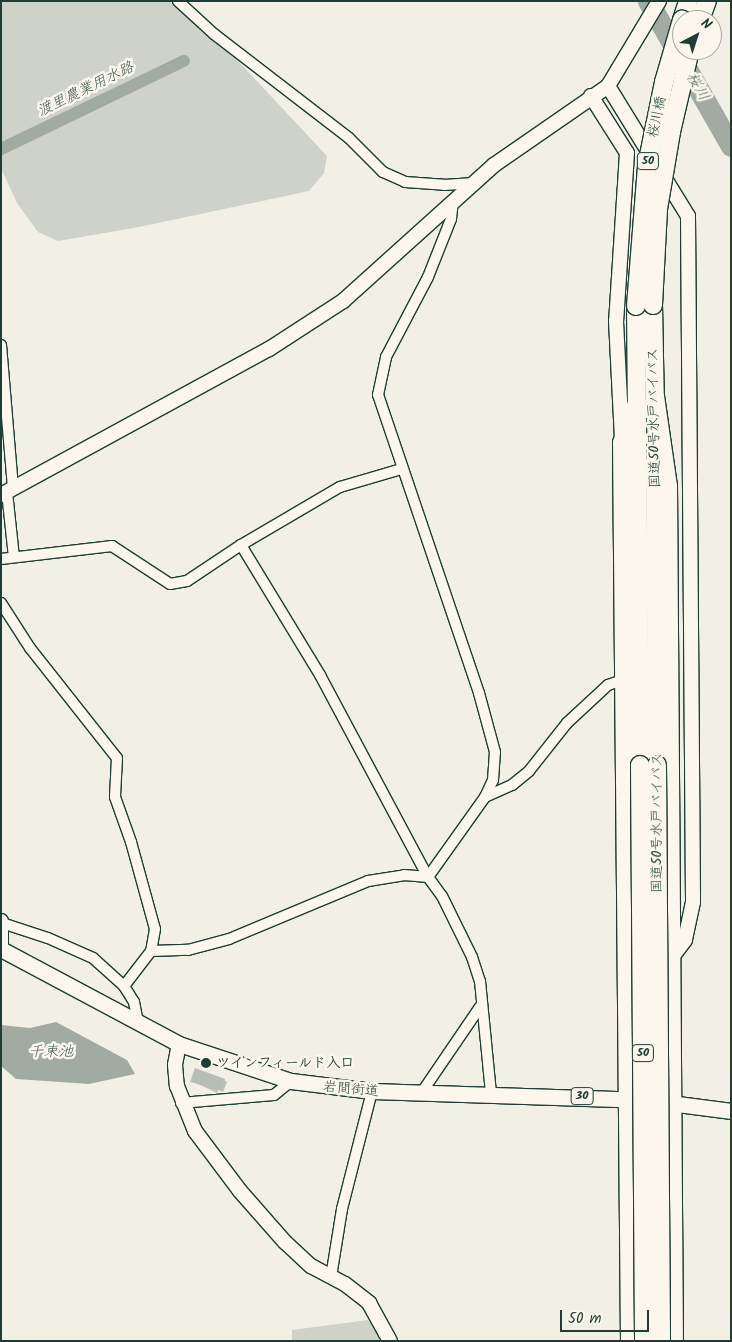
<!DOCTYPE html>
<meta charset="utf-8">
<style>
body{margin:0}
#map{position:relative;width:732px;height:1342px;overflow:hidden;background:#f2f0e5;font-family:Kalam,"Klee One",sans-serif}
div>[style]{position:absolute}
.green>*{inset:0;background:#cfd2c8}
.water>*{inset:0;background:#a2aba1}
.shadow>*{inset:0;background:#0003}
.canal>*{height:12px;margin:-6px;padding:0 6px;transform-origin:6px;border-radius:6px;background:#a2aba1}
.river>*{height:21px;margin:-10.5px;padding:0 10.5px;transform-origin:10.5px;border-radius:10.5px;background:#a2aba1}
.building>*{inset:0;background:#b7beb3}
.roads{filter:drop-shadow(1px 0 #1f3d34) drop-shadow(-1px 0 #1f3d34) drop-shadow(0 1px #1f3d34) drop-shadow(0 -1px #1f3d34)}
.street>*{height:10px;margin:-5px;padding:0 5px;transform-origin:5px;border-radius:5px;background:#fbf7ec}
.secondary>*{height:14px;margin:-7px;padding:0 7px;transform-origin:7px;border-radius:7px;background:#fbf7ec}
.primary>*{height:15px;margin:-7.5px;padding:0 7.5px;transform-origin:7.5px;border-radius:7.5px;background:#fbf7ec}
.highway>*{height:18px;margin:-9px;padding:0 9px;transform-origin:9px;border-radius:9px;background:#fbf7ec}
.bridges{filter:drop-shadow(1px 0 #1f3d34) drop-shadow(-1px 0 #1f3d34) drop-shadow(0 1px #1f3d34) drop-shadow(0 -1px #1f3d34)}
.highway-bridge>*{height:18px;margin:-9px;padding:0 9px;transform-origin:9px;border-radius:9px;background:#fbf7ec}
.dots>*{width:14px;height:14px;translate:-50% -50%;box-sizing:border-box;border:2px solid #fbf7ec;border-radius:50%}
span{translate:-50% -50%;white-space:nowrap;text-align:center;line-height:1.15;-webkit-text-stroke:5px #fbf7ec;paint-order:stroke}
.shield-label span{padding:1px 4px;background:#fbf7ec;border:1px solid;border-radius:4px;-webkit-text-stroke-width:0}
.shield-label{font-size:12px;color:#1f3d34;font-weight:700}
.street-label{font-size:14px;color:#1f3d34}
.poi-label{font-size:14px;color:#1f3d34;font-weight:700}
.left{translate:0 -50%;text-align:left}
.water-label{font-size:15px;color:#465e55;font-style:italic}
.frame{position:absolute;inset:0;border:2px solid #1f3d34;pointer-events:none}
.north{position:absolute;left:672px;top:10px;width:50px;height:50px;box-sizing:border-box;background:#fbf7ec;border:1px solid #a3ada2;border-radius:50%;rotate:40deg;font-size:14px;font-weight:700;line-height:20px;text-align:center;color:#1f3d34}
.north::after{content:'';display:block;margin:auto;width:18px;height:22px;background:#1f3d34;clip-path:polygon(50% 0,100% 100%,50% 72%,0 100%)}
.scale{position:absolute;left:560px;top:1310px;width:89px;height:22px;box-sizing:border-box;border:2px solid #1f3d34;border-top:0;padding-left:6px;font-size:15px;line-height:18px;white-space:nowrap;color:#1f3d34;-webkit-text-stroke:4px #fbf7ec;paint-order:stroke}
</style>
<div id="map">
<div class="green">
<div style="clip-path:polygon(1px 1px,182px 1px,327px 156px,324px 173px,309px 191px,139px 227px,58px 241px,38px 232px,17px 203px,1px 168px)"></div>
<div style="clip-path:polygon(368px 1320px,377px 1329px,380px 1341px,292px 1341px,292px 1330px)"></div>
</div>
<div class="water">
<div style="clip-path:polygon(56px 1022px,127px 1060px,135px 1074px,89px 1084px,16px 1079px,1px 1066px,1px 1025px,30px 1028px)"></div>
</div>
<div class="shadow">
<div style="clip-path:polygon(224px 1080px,227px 1082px,223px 1092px,218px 1090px,217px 1093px,192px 1081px)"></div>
</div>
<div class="canal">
<div style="left:1px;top:149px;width:203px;rotate:-25.7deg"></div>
</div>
<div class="river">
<div style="left:648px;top:1px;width:167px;rotate:60.2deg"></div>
</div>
<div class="building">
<div style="clip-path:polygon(195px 1068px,225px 1079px,221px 1090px,190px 1082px)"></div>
</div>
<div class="roads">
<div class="street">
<div style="left:178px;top:1px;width:49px;rotate:42.5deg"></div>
<div style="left:214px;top:34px;width:170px;rotate:37.6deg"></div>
<div style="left:349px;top:138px;width:48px;rotate:45deg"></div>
<div style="left:383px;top:172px;width:24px;rotate:24deg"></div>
<div style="left:405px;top:182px;width:39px;rotate:4deg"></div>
<div style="left:444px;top:185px;width:30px;rotate:-4deg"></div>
<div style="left:1px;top:345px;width:144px;rotate:85.2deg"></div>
<div style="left:7px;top:492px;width:65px;rotate:83.9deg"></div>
<div style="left:241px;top:545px;width:152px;rotate:58.7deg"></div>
<div style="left:320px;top:675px;width:229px;rotate:61.9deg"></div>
<div style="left:428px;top:877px;width:24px;rotate:54deg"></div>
<div style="left:442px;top:896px;width:68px;rotate:63.8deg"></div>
<div style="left:472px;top:957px;width:25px;rotate:72deg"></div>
<div style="left:480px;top:981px;width:113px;rotate:84.4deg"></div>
<div style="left:1px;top:559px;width:112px;rotate:-6.7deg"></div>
<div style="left:112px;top:546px;width:69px;rotate:33.2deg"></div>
<div style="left:170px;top:584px;width:17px;rotate:-10deg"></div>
<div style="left:187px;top:581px;width:65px;rotate:-33.7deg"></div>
<div style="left:241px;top:545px;width:115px;rotate:-30.4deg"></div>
<div style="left:340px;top:487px;width:64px;rotate:-16.4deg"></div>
<div style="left:1px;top:603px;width:54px;rotate:57.2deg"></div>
<div style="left:30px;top:648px;width:140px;rotate:51.7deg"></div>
<div style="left:117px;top:758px;width:39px;rotate:93deg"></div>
<div style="left:115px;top:797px;width:48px;rotate:70.4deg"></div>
<div style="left:131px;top:842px;width:90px;rotate:74.6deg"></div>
<div style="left:155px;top:929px;width:22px;rotate:100deg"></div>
<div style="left:151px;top:951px;width:44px;rotate:127.6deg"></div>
<div style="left:485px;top:797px;width:30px;rotate:-24deg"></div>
<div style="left:512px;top:785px;width:22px;rotate:-39deg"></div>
<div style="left:529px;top:771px;width:61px;rotate:-51.6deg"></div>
<div style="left:567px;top:723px;width:56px;rotate:-42.8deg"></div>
<div style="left:608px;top:685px;width:18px;rotate:-19deg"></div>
<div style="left:428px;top:877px;width:98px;rotate:-54.5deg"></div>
<div style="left:485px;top:797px;width:19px;rotate:-65deg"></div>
<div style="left:493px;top:780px;width:28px;rotate:-86deg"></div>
<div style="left:495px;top:752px;width:61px;rotate:-105.2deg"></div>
<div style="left:479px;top:693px;width:315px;rotate:-108.7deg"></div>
<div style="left:378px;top:395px;width:39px;rotate:-78deg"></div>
<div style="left:386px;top:357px;width:90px;rotate:-62.3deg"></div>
<div style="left:428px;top:277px;width:62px;rotate:-68.4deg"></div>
<div style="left:451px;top:219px;width:18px;rotate:-84deg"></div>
<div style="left:2px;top:923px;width:48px;rotate:18.1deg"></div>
<div style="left:48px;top:938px;width:49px;rotate:24deg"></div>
<div style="left:93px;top:958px;width:42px;rotate:42.1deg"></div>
<div style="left:124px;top:986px;width:19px;rotate:58deg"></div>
<div style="left:134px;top:1002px;width:21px;rotate:79deg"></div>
<div style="left:151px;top:951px;width:37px;rotate:-2deg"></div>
<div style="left:188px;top:950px;width:42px;rotate:-15deg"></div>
<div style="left:229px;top:939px;width:151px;rotate:-22.6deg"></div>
<div style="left:368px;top:881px;width:36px;rotate:-9deg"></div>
<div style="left:404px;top:875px;width:24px;rotate:5deg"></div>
<div style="left:422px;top:1092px;width:103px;rotate:-55.7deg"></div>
<div style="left:181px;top:1103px;width:93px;rotate:-4.9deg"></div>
<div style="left:274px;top:1095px;width:22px;rotate:-39deg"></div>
<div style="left:331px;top:1277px;width:69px;rotate:-80.8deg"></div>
<div style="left:342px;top:1209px;width:122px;rotate:-75.7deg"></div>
</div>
<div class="secondary">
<div style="left:608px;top:86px;width:153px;rotate:58.4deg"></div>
<div style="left:688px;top:216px;width:686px;rotate:89.58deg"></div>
<div style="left:693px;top:902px;width:39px;rotate:102deg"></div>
<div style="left:685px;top:940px;width:21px;rotate:127deg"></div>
<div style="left:591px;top:96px;width:67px;rotate:57.7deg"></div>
<div style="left:627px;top:153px;width:168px;rotate:93.7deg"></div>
<div style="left:616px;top:321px;width:119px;rotate:87.1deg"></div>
<div style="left:1px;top:495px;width:305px;rotate:-28.6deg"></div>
<div style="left:269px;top:349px;width:88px;rotate:-33deg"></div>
<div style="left:343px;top:301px;width:203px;rotate:-42deg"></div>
<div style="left:494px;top:165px;width:139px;rotate:-34.7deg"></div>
<div style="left:608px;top:86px;width:99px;rotate:-59deg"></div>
<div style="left:1px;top:921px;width:23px;rotate:90deg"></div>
<div style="left:179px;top:1044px;width:21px;rotate:101deg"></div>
<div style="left:175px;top:1065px;width:21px;rotate:85deg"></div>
<div style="left:177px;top:1086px;width:48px;rotate:68.2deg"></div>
<div style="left:195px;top:1131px;width:75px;rotate:53.1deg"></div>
<div style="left:240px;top:1191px;width:68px;rotate:48.6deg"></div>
<div style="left:285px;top:1242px;width:35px;rotate:43deg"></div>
<div style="left:311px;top:1266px;width:38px;rotate:28deg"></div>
<div style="left:345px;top:1284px;width:31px;rotate:38deg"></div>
<div style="left:369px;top:1303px;width:43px;rotate:61.1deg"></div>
</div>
<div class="primary">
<div style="left:1px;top:949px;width:202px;rotate:28.1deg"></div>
<div style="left:179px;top:1044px;width:118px;rotate:18.3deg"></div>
<div style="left:291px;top:1081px;width:82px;rotate:7deg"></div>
<div style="left:372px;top:1091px;width:267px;rotate:1.9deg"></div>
<div style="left:662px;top:1102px;width:70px;rotate:7.4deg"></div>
</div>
<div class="highway">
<div style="left:682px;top:20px;width:20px;rotate:-72deg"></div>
<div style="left:700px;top:20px;width:20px;rotate:-70deg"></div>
<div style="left:653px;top:305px;width:102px;rotate:88.9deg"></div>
<div style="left:636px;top:306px;width:459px;rotate:89.5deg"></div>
<div style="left:655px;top:396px;width:91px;rotate:81.8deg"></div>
<div style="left:668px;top:486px;width:855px;rotate:89.6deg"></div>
<div style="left:655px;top:461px;width:304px;rotate:89.6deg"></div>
<div style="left:630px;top:1341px;width:898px;rotate:-90.51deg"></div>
<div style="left:622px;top:443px;width:43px;rotate:-69.4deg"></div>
</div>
</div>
<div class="bridges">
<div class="highway-bridge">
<div style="left:653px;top:305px;width:96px;rotate:-87deg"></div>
<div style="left:658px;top:209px;width:78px;rotate:-80.4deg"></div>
<div style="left:671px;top:132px;width:84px;rotate:-77deg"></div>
<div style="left:636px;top:306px;width:141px;rotate:-85.5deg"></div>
<div style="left:647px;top:165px;width:85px;rotate:-78.4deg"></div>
<div style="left:664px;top:82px;width:65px;rotate:-73.8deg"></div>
<div style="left:640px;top:765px;width:576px;rotate:89.6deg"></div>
<div style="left:657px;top:765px;width:576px;rotate:89.6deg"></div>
</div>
</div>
<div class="dots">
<div style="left:206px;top:1063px;background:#1f3d34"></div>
</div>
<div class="shield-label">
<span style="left:648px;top:161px">50</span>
<span style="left:643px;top:1053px">50</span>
<span style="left:582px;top:1096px">30</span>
</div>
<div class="street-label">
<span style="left:657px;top:117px;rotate:-78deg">桜川橋</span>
<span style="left:654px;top:418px;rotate:-91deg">国道50号水戸バイパス</span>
<span style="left:657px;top:823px;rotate:-90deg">国道50号水戸バイパス</span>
<span style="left:351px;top:1089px;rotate:5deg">岩間街道</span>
</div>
<div class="poi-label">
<span class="left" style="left:216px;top:1063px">ツインフィールド入口</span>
</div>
<div class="water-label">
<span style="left:697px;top:87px;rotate:60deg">桜川</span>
<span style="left:86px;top:90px;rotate:-26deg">渡里農業用水路</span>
<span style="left:51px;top:1053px">千束池</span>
</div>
<div class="frame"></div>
<div class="north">N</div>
<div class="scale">50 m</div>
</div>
